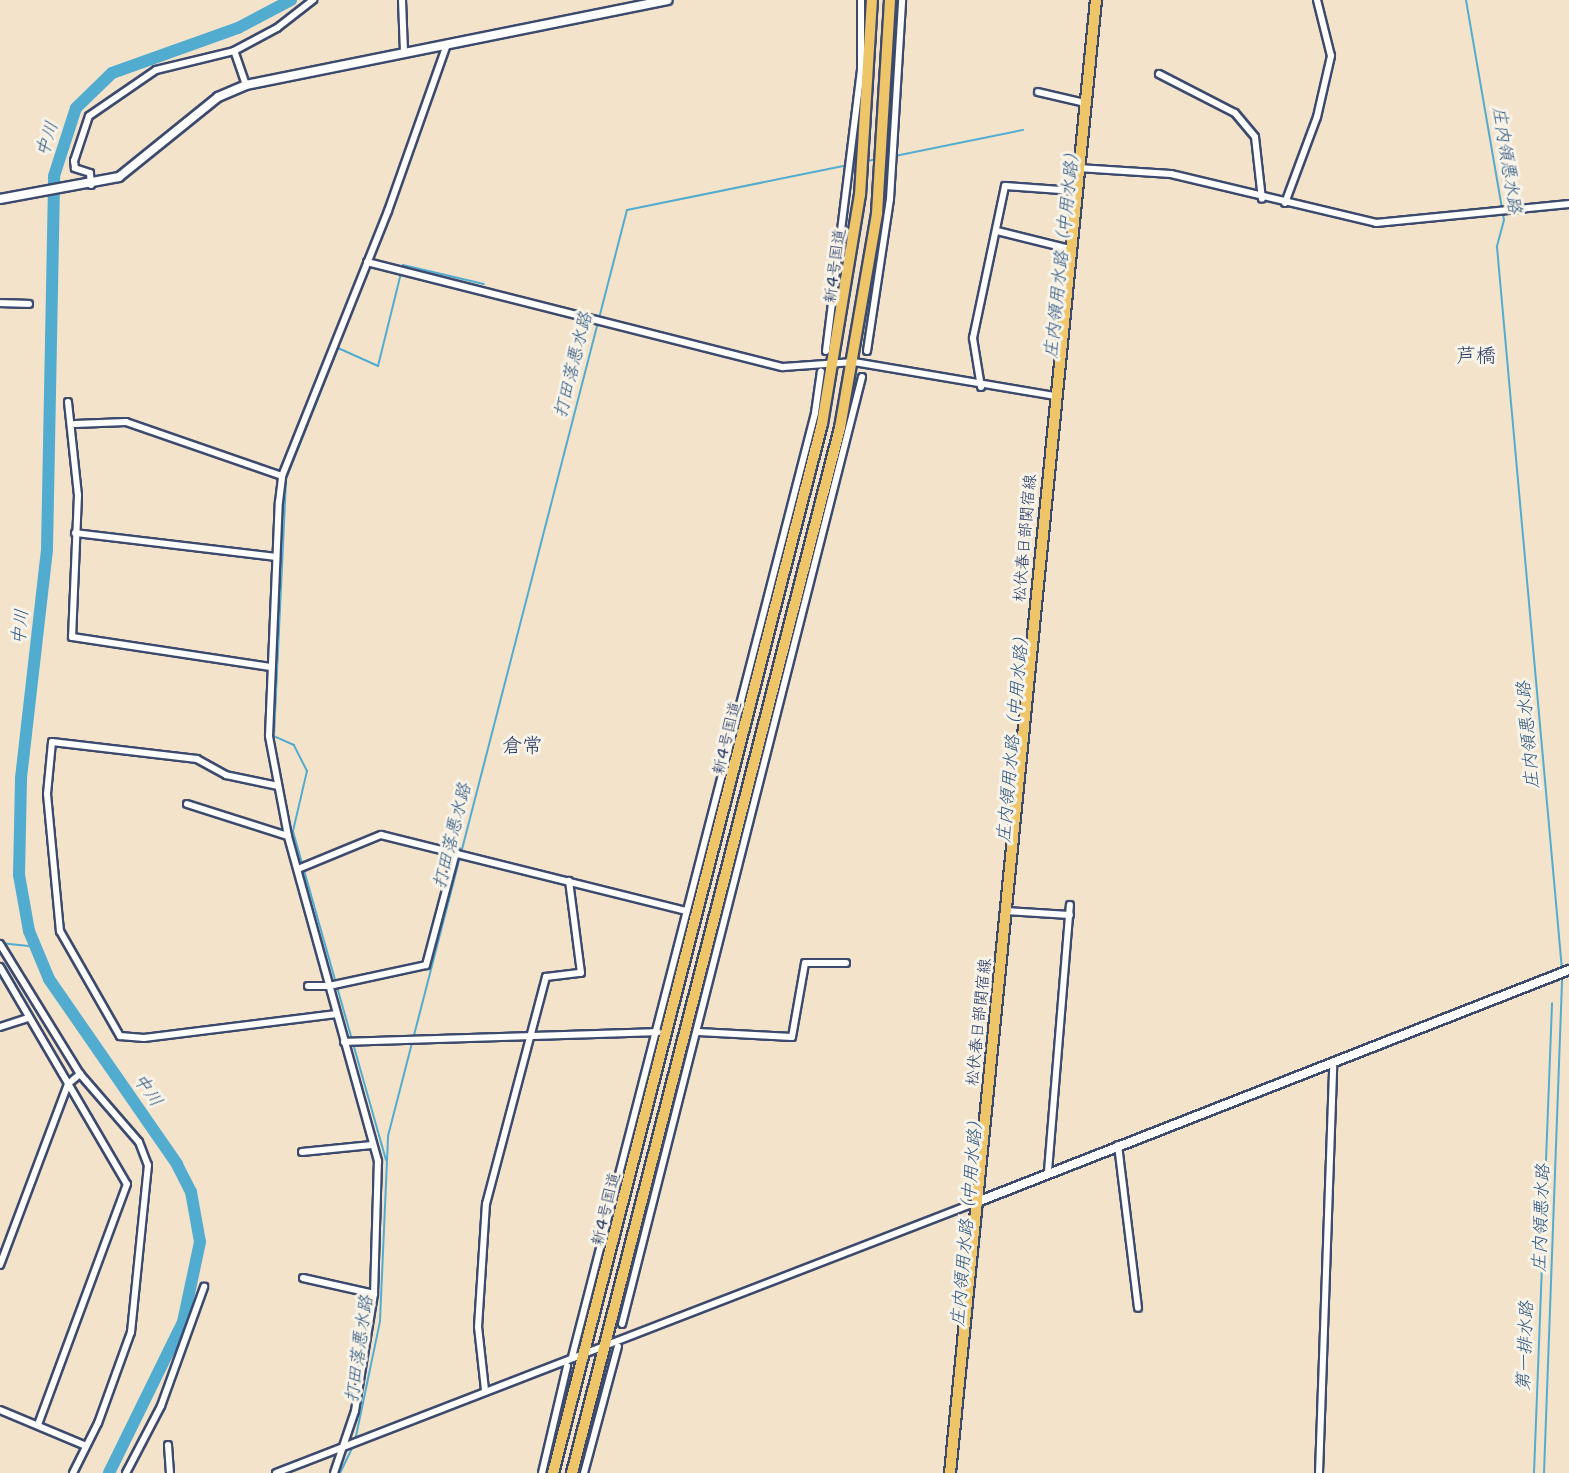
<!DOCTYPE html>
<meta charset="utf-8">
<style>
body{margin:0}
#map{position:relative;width:1569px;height:1473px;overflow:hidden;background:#f4e3cb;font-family:"Shantell Sans","Klee One",sans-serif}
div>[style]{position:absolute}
.stream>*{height:2px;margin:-1px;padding:0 1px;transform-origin:1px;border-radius:1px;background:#52acd0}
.river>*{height:12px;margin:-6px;padding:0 6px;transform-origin:6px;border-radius:6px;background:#52acd0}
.roads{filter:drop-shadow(2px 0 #3c4a6e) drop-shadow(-2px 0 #3c4a6e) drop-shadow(0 2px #3c4a6e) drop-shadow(0 -2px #3c4a6e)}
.minor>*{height:6px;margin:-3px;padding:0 3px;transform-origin:3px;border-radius:3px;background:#fff}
.tertiary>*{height:8px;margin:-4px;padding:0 4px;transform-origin:4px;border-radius:4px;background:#fff}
.primary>*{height:10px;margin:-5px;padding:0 5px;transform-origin:5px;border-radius:5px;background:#eec569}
.trunk>*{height:10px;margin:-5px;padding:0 5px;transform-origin:5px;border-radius:5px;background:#eec569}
span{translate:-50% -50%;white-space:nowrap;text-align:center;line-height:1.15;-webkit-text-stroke:6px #f7f3e8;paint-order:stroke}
.street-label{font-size:16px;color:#1b2f5e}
.water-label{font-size:18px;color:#2c5480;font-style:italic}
.quarter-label{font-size:20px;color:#1b2f5e}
</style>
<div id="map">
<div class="stream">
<div style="left:1466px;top:0;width:223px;rotate:80.2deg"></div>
<div style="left:1504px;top:220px;width:28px;rotate:105deg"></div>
<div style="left:1497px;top:247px;width:726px;rotate:84.86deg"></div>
<div style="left:1098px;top:30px;width:30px;rotate:-82deg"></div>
<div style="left:885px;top:158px;width:141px;rotate:-11.5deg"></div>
<div style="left:864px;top:162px;width:12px;rotate:-14deg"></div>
<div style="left:1068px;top:337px;width:54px;rotate:-84.7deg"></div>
<div style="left:0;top:943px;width:36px;rotate:6deg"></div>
<div style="left:386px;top:1160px;width:342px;rotate:-105.8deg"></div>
<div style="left:293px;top:831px;width:62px;rotate:-76.9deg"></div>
<div style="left:307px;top:771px;width:29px;rotate:-117deg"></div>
<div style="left:294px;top:745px;width:22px;rotate:-156deg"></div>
<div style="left:274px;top:736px;width:257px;rotate:-87.3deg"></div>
<div style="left:286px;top:479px;width:141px;rotate:-68.3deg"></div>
<div style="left:338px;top:348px;width:44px;rotate:24.2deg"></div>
<div style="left:378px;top:366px;width:104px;rotate:-76.1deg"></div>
<div style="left:403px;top:265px;width:83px;rotate:13.2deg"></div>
<div style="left:983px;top:1197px;width:96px;rotate:-84.6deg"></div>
<div style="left:355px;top:1441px;width:123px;rotate:-78.2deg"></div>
<div style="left:380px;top:1321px;width:185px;rotate:-87.5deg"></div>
<div style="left:388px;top:1136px;width:956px;rotate:-75.53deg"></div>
<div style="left:627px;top:210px;width:237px;rotate:-11.5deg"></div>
<div style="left:340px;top:1473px;width:30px;rotate:-64deg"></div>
<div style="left:956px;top:1473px;width:271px;rotate:-84.3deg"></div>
<div style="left:1534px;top:1473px;width:470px;rotate:-87.8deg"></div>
<div style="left:1544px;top:1473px;width:498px;rotate:-87.9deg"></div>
</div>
<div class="river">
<div style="left:109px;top:1473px;width:168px;rotate:-63.9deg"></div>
<div style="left:183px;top:1322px;width:82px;rotate:-78deg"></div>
<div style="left:200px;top:1242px;width:51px;rotate:-100.2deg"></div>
<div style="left:191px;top:1192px;width:31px;rotate:-117deg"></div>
<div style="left:177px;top:1164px;width:225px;rotate:-124.7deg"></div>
<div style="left:49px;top:979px;width:52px;rotate:-112.6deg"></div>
<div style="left:29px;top:931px;width:57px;rotate:-100.1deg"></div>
<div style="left:19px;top:875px;width:97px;rotate:-88.8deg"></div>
<div style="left:21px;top:778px;width:230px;rotate:-83.5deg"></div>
<div style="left:47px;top:549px;width:373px;rotate:-88.9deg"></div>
<div style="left:54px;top:176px;width:71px;rotate:-72.1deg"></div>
<div style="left:76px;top:108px;width:50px;rotate:-44.2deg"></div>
<div style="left:112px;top:73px;width:134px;rotate:-19.7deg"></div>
<div style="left:238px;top:28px;width:60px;rotate:-27.8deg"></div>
</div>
<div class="roads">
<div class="minor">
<div style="left:402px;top:0;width:52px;rotate:87.8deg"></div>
<div style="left:1159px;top:74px;width:85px;rotate:27.2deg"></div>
<div style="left:1235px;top:113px;width:31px;rotate:50deg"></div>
<div style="left:1255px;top:137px;width:62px;rotate:83.6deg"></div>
<div style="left:246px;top:85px;width:36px;rotate:-109deg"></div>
<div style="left:234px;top:51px;width:49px;rotate:-28.1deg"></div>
<div style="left:277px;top:28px;width:46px;rotate:-37.9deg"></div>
<div style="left:1038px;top:92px;width:48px;rotate:13.2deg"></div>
<div style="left:1078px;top:168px;width:93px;rotate:3.7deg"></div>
<div style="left:1171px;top:174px;width:211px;rotate:13.4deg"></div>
<div style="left:1376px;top:223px;width:194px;rotate:-5.6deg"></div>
<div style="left:91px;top:185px;width:12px;rotate:-95deg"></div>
<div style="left:90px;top:173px;width:16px;rotate:-162deg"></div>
<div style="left:75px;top:168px;width:7px;rotate:-98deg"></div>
<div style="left:74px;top:161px;width:47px;rotate:-71.6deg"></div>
<div style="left:89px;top:116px;width:81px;rotate:-34.5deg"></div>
<div style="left:156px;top:70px;width:80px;rotate:-13.7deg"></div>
<div style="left:1285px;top:203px;width:92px;rotate:-69.6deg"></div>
<div style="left:1317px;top:117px;width:63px;rotate:-77.1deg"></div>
<div style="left:1331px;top:56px;width:58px;rotate:-104deg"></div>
<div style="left:997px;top:231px;width:75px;rotate:13.9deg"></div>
<div style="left:367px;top:262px;width:429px;rotate:14.2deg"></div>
<div style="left:783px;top:367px;width:71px;rotate:-4deg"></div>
<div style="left:854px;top:362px;width:203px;rotate:9.6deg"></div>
<div style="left:0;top:303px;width:29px;rotate:2deg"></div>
<div style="left:826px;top:351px;width:283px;rotate:-82.9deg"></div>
<div style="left:861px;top:70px;width:70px;rotate:-90deg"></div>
<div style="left:867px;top:351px;width:154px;rotate:-81.4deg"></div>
<div style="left:890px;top:199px;width:199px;rotate:-86.5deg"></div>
<div style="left:981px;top:387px;width:50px;rotate:-99.3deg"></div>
<div style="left:973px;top:338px;width:155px;rotate:-78.1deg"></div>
<div style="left:1005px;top:186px;width:70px;rotate:4.1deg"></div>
<div style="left:68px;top:402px;width:94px;rotate:83.9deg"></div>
<div style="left:78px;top:495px;width:142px;rotate:92.4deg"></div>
<div style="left:72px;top:637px;width:201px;rotate:8.6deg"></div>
<div style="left:75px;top:424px;width:51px;rotate:-2.2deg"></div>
<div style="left:126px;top:422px;width:165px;rotate:19.1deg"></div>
<div style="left:75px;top:533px;width:202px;rotate:6.8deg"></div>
<div style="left:278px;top:786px;width:53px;rotate:-168.1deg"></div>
<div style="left:226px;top:775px;width:33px;rotate:-151deg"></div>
<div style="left:197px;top:759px;width:146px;rotate:-173.3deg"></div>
<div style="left:52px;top:742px;width:52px;rotate:95.5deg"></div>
<div style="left:47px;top:794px;width:138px;rotate:84.6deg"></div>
<div style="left:60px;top:931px;width:121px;rotate:60.3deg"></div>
<div style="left:120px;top:1036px;width:24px;rotate:5deg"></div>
<div style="left:144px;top:1038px;width:194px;rotate:-7.1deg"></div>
<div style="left:187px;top:804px;width:106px;rotate:17.6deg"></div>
<div style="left:298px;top:869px;width:90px;rotate:-22.3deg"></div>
<div style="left:381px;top:835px;width:314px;rotate:14deg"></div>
<div style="left:1005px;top:911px;width:65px;rotate:3.5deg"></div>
<div style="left:0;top:944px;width:153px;rotate:58.4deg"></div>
<div style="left:80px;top:1074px;width:90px;rotate:49.1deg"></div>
<div style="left:139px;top:1142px;width:25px;rotate:69deg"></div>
<div style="left:148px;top:1165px;width:168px;rotate:95.8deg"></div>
<div style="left:131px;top:1332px;width:97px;rotate:109.9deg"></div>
<div style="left:98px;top:1423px;width:56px;rotate:116.6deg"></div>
<div style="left:0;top:967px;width:251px;rotate:59.7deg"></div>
<div style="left:127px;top:1184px;width:257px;rotate:110.3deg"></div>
<div style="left:308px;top:986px;width:21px"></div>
<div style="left:329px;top:986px;width:99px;rotate:-12.2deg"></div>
<div style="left:426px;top:965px;width:117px;rotate:-75.1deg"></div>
<div style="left:0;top:1027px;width:28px;rotate:-18deg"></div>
<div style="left:698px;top:1032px;width:94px;rotate:3deg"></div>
<div style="left:792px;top:1037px;width:75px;rotate:-80deg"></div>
<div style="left:805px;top:963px;width:41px"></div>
<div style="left:344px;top:1042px;width:314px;rotate:-1.8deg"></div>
<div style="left:1118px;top:1145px;width:164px;rotate:83deg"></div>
<div style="left:302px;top:1152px;width:70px;rotate:-5.7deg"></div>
<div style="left:1048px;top:1171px;width:267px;rotate:-85.3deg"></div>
<div style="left:0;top:1265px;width:193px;rotate:-69.4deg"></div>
<div style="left:68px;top:1084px;width:16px;rotate:-40deg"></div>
<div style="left:303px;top:1278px;width:73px;rotate:12.7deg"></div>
<div style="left:622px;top:1324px;width:977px;rotate:-75.78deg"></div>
<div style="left:572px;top:1357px;width:975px;rotate:-75.56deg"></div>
<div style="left:815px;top:413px;width:42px;rotate:-81.9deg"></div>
<div style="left:485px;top:1390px;width:63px;rotate:-96.3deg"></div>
<div style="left:478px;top:1327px;width:123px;rotate:-86.3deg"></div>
<div style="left:486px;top:1204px;width:235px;rotate:-75.2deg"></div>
<div style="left:546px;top:977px;width:35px;rotate:-7deg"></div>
<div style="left:581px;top:973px;width:93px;rotate:-97.4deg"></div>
<div style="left:0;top:1410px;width:93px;rotate:22.7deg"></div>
<div style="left:168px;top:1445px;width:28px;rotate:86deg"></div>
<div style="left:126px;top:1473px;width:76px;rotate:-62.4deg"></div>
<div style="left:161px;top:1406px;width:127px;rotate:-70.1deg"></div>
<div style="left:276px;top:1473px;width:752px;rotate:-21.14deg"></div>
<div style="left:334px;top:1473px;width:65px;rotate:-71.3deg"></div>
<div style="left:355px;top:1411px;width:119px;rotate:-80.8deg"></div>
<div style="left:374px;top:1294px;width:133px;rotate:-88.3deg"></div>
<div style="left:378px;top:1161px;width:337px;rotate:-105.5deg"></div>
<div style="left:288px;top:836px;width:102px;rotate:-100.8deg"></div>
<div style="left:269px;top:736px;width:234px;rotate:-87.6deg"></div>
<div style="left:279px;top:502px;width:26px;rotate:-83deg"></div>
<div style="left:282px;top:476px;width:285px;rotate:-68.2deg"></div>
<div style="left:388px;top:211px;width:177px;rotate:-70.5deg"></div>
<div style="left:542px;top:1473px;width:110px;rotate:-76.8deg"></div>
<div style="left:584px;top:1473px;width:131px;rotate:-75deg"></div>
<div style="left:1319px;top:1473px;width:411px;rotate:-88deg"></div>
</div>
<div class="tertiary">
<div style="left:0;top:199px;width:121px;rotate:-10.5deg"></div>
<div style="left:119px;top:177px;width:127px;rotate:-38.9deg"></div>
<div style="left:218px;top:97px;width:30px;rotate:-23deg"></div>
<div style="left:246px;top:85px;width:430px;rotate:-11.4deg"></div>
<div style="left:977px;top:1202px;width:636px;rotate:-21.4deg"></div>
</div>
<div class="primary">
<div style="left:950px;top:1473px;width:1480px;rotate:-84.34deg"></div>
</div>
<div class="trunk">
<div style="left:553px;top:1473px;width:1083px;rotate:-75.62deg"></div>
<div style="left:822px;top:424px;width:232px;rotate:-80.6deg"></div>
<div style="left:860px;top:195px;width:195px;rotate:-86.5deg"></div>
<div style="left:572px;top:1473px;width:1079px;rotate:-75.62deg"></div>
<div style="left:840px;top:428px;width:218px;rotate:-80.2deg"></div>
<div style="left:877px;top:213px;width:213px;rotate:-86.5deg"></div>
</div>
</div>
<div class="street-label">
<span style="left:835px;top:266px;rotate:-82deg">新4号国道</span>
<span style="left:1025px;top:538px;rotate:-85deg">松伏春日部関宿線</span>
<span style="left:727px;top:738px;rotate:-76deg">新4号国道</span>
<span style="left:979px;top:1022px;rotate:-84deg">松伏春日部関宿線</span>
<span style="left:606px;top:1209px;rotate:-76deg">新4号国道</span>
</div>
<div class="water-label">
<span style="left:47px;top:139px;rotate:-72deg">中川</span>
<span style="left:1507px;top:160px;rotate:81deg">庄内領悪水路</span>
<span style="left:1062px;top:251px;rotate:-84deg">庄内領用水路（中用水路）</span>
<span style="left:573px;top:365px;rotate:-76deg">打田落悪水路</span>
<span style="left:20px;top:627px;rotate:-84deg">中川</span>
<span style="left:1013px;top:735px;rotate:-85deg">庄内領用水路（中用水路）</span>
<span style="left:1528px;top:735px;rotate:-95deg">庄内領悪水路</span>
<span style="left:452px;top:836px;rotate:-76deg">打田落悪水路</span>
<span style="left:148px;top:1090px;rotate:55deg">中川</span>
<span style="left:1541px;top:1218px;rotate:-88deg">庄内領悪水路</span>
<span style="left:967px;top:1219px;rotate:-85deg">庄内領用水路（中用水路）</span>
<span style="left:1525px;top:1346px;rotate:-88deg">第一排水路</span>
<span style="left:359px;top:1349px;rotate:-82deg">打田落悪水路</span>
</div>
<div class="quarter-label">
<span style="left:1476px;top:355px">芦橋</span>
<span style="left:522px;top:745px">倉常</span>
</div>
</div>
